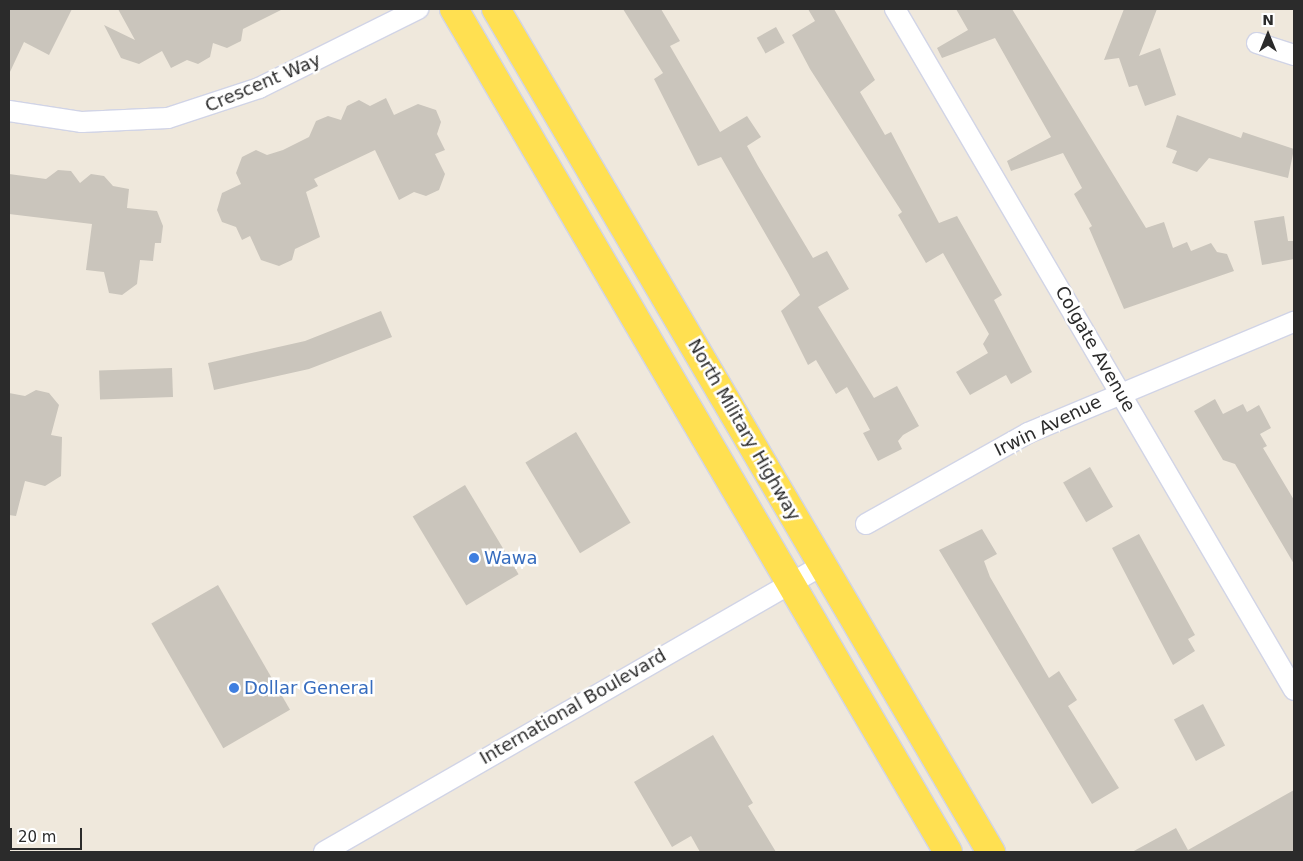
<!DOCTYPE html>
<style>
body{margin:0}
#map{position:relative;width:1303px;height:861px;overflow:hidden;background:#efe8dc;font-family:"DejaVu Sans",sans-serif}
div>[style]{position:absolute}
.building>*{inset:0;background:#cac5bc;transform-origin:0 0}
.roads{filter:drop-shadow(1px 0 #d1d4e6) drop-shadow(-1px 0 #d1d4e6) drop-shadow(0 1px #d1d4e6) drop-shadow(0 -1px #d1d4e6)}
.street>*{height:20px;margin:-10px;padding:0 10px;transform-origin:10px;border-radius:10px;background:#fff}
.primary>*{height:28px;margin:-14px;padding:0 14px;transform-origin:14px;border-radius:14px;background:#ffe051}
.dots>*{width:14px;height:14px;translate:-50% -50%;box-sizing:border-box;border:2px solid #fff;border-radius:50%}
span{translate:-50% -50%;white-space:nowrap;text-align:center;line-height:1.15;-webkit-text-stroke:5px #fff;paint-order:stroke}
.street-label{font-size:18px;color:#2b2b2b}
.shop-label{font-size:18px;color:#366cbe}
.left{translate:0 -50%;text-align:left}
.frame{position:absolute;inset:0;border:10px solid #2b2b2b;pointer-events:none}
.north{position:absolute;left:1243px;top:10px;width:50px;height:50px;-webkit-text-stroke:4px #fff;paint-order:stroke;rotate:0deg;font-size:14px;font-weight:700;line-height:20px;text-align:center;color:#2b2b2b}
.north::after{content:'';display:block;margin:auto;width:18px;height:22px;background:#2b2b2b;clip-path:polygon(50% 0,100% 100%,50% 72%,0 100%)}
.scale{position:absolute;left:10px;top:828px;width:72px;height:22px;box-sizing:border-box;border:2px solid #2b2b2b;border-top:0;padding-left:6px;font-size:15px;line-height:18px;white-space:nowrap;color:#2b2b2b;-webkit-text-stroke:4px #fff;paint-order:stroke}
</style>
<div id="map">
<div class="building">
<div style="clip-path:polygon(9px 9px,72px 9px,49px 55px,24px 42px,9px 74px)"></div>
<div style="clip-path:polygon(118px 9px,283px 9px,243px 29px,241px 41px,227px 48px,213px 43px,210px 57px,198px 64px,187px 60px,171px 68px,162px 51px,139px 64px,121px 58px,104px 25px,135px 40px)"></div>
<div style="clip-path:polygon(623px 9px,661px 9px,680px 41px,670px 46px,720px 132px,747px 116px,761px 137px,747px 146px,758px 166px,813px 258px,827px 251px,849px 289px,818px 307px,874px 398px,897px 386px,919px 426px,903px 435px,898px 441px,902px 449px,878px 461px,863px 433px,870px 430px,847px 387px,836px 394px,816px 360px,808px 365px,781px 311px,800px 295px,788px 273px,721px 157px,698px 166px,654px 79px,663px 73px)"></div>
<div style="clip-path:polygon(808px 9px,834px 9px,875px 80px,860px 92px,885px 135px,891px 132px,939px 223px,957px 216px,1002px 295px,994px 300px,1032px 372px,1011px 384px,1006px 375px,970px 395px,956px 372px,988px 353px,983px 344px,989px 334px,943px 253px,926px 263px,898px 215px,902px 212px,810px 69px,792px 35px,815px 21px)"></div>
<div style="clip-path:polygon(956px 9px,1012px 9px,1146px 228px,1164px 222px,1173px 248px,1187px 242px,1191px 251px,1211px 243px,1217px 252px,1227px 254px,1234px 271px,1124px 309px,1089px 228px,1092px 226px,1074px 194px,1082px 188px,1063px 153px,1011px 171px,1007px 161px,1051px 137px,995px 38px,942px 58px,937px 48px,968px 30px)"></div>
<div style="clip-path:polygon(1124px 9px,1157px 9px,1139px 56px,1160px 48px,1176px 95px,1145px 106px,1137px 85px,1129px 87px,1119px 58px,1104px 60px)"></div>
<div style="left:776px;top:27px;width:18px;height:22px;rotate:61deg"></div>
<div style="clip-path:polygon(386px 98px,394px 115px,418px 104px,436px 110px,441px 122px,437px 134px,445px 150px,435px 154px,445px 174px,439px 190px,426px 196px,414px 192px,399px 200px,375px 150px,314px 179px,318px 186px,306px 192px,320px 237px,295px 249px,292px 260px,279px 266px,261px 260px,250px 236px,242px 240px,236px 227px,222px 222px,217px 210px,222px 193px,241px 184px,236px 173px,242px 157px,256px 150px,267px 155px,283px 150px,309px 137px,316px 121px,328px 116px,341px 120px,347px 106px,359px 100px,370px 106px)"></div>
<div style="clip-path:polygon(1177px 115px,1241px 138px,1243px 132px,1294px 149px,1288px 178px,1209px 158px,1197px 172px,1172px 163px,1177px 151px,1166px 147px)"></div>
<div style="clip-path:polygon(58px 170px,71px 171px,80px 183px,91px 174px,104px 176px,113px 186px,129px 189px,127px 208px,157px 211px,163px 226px,161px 243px,155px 243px,153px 261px,140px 260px,137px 284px,122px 295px,109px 293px,104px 272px,86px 270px,92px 224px,9px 214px,9px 174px,46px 179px)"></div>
<div style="clip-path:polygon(1284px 216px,1288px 241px,1294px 241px,1294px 259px,1262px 265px,1254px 221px)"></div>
<div style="clip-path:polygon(381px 311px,392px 337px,309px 369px,214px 390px,208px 363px,305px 341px)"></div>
<div style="left:172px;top:368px;width:29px;height:73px;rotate:88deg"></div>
<div style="clip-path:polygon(36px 390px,49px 393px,59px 405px,51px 435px,62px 437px,61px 476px,45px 486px,25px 481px,16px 516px,9px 515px,9px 393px,25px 396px)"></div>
<div style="clip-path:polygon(1215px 399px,1223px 414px,1243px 404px,1247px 412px,1259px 405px,1271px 428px,1260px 434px,1267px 446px,1263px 448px,1294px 500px,1294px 564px,1235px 464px,1223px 460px,1194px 411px)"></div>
<div style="left:576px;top:432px;width:106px;height:59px;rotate:59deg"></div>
<div style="left:1090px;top:467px;width:46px;height:31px;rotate:60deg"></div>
<div style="left:465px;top:485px;width:104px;height:61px;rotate:59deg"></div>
<div style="clip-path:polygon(982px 529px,997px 554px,984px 561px,990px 577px,1049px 678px,1059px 671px,1077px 700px,1068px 706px,1119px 788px,1092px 804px,939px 550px)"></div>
<div style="clip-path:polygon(1139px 534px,1195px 635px,1188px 639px,1195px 651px,1173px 665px,1112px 548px)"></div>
<div style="left:218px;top:585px;width:144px;height:77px;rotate:60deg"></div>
<div style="left:1203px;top:704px;width:47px;height:33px;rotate:62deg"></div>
<div style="clip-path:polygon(713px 735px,753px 803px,748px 806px,776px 852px,700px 852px,691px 836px,672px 847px,634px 782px)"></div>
<div style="clip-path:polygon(1294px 790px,1294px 852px,1132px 852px,1176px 828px,1188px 850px)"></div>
</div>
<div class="roads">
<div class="street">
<div style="left:895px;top:9px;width:789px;rotate:59.63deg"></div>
<div style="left:1257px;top:43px;width:39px;rotate:18deg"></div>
<div style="left:9px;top:111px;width:74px;rotate:8.6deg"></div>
<div style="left:82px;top:122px;width:86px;rotate:-2.7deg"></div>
<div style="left:168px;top:118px;width:96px;rotate:-18.2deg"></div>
<div style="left:259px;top:88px;width:178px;rotate:-26.4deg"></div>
<div style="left:866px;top:524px;width:186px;rotate:-29.3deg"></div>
<div style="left:1028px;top:433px;width:288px;rotate:-22.7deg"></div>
<div style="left:324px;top:852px;width:576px;rotate:-29.91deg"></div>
</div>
<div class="primary">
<div style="left:454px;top:9px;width:977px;rotate:59.63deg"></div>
<div style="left:496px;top:9px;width:978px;rotate:59.58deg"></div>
</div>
</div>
<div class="dots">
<div style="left:474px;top:558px;background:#3f7fe0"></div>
<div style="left:234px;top:688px;background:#3f7fe0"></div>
</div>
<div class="street-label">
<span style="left:263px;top:83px;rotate:-23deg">Crescent Way</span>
<span style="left:1095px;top:349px;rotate:60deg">Colgate Avenue</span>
<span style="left:1048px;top:426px;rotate:-26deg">Irwin Avenue</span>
<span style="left:744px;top:430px;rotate:60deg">North Military Highway</span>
<span style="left:573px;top:707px;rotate:-30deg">International Boulevard</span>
</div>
<div class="shop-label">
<span class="left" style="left:484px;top:558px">Wawa</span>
<span class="left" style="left:244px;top:688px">Dollar General</span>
</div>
<div class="frame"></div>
<div class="north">N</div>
<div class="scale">20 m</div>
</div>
